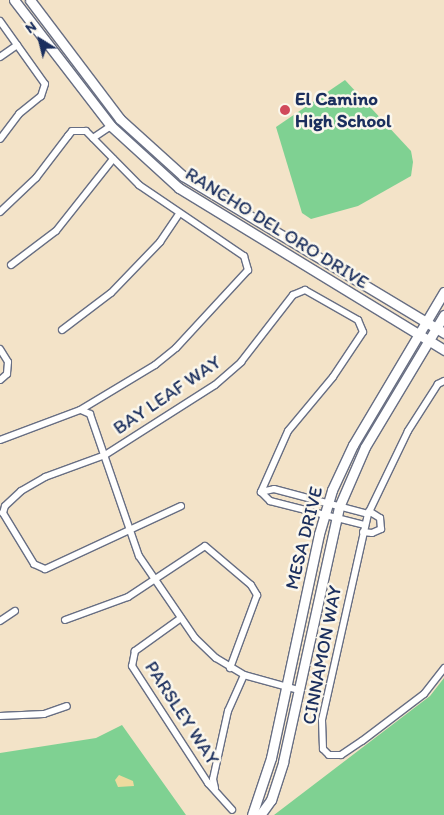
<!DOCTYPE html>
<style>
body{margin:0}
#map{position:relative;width:444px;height:815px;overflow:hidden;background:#f3e3c8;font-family:Itim,sans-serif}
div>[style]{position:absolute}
.green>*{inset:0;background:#7fd192}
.sand>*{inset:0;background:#eeda9e}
.roads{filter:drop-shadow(1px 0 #676e83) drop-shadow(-1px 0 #676e83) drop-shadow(0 1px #676e83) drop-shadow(0 -1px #676e83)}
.street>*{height:6px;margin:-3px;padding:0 3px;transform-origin:3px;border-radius:3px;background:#fff}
.secondary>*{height:9px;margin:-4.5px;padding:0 4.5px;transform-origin:4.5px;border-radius:4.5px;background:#fff}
.dots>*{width:14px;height:14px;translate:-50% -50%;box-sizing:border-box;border:2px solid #fbf7ec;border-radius:50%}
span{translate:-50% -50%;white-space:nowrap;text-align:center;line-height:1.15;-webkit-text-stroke:5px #fbf7ec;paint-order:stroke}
.poi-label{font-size:19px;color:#1b2f5e;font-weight:700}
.left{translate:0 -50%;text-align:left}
.street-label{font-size:19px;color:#1b2f5e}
.north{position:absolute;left:15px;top:15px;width:50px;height:50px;-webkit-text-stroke:4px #fbf7ec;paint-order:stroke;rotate:324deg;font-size:14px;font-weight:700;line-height:20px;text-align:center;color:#1b2f5e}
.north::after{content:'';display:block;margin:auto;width:18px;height:22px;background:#1b2f5e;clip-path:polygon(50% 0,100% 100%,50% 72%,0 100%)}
</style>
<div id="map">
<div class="green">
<div style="clip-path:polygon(345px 80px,411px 151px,413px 162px,411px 176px,358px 206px,311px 219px,302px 213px,276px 127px)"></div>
<div style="clip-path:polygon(444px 678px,444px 815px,274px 815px,430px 696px)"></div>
<div style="clip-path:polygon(122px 725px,186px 815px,0 815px,0 753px,96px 738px)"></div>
</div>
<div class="sand">
<div style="clip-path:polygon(119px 775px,133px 781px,134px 786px,118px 787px,115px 780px)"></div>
</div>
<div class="roads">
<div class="street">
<div style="left:0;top:21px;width:77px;rotate:54.5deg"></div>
<div style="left:45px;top:84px;width:13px;rotate:108deg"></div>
<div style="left:41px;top:96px;width:28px;rotate:141deg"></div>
<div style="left:19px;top:114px;width:31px;rotate:127deg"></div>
<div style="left:0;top:57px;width:21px;rotate:-35deg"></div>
<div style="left:93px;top:138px;width:22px;rotate:-34deg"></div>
<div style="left:0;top:212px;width:50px;rotate:-43.4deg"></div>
<div style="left:36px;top:178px;width:53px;rotate:-52.7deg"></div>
<div style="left:68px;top:136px;width:6px;rotate:-51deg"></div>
<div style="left:72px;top:131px;width:14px"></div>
<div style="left:86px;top:131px;width:76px;rotate:45.5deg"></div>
<div style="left:139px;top:185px;width:127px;rotate:34.1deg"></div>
<div style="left:244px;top:256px;width:15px;rotate:74deg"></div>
<div style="left:248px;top:270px;width:106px;rotate:132.7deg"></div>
<div style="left:176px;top:348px;width:27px;rotate:141deg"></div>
<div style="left:155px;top:365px;width:87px;rotate:149deg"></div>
<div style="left:80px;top:410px;width:85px;rotate:159.4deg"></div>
<div style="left:11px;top:265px;width:56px;rotate:-37.1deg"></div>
<div style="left:56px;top:231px;width:92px;rotate:-51.6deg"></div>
<div style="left:62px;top:330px;width:61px;rotate:-37.1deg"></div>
<div style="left:111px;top:293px;width:71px;rotate:-46.1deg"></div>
<div style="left:160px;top:242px;width:34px;rotate:-56deg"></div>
<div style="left:0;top:349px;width:15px;rotate:58deg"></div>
<div style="left:8px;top:362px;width:12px;rotate:95deg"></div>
<div style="left:7px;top:374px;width:9px;rotate:139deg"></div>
<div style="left:444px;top:381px;width:7px;rotate:153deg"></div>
<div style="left:438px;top:384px;width:56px;rotate:122.6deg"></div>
<div style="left:408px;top:431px;width:92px;rotate:115.7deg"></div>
<div style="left:368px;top:514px;width:211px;rotate:102.6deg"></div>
<div style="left:322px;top:720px;width:29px;rotate:88deg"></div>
<div style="left:323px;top:749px;width:8px;rotate:45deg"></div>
<div style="left:329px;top:755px;width:12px"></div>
<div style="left:341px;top:755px;width:25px;rotate:-34deg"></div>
<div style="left:362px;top:741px;width:78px;rotate:-37.2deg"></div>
<div style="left:424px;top:694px;width:33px;rotate:-52deg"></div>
<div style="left:81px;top:410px;width:10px;rotate:24deg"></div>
<div style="left:90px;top:414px;width:150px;rotate:71deg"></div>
<div style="left:139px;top:556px;width:99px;rotate:55.7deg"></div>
<div style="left:195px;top:638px;width:29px;rotate:44deg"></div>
<div style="left:216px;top:658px;width:33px;rotate:31deg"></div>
<div style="left:244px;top:675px;width:56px;rotate:15.5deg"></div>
<div style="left:261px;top:492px;width:13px;rotate:45deg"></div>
<div style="left:270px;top:501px;width:98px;rotate:14.2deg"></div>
<div style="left:261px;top:492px;width:13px;rotate:-13deg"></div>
<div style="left:274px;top:489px;width:97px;rotate:14.9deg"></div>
<div style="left:181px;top:506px;width:150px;rotate:155.1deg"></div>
<div style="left:45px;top:569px;width:12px;rotate:-156deg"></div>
<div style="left:34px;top:564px;width:60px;rotate:-121.3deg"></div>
<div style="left:3px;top:513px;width:7px;rotate:-74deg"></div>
<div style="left:5px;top:506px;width:22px;rotate:-43deg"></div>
<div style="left:21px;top:491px;width:28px;rotate:-30deg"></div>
<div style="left:45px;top:477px;width:64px;rotate:-20.1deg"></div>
<div style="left:105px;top:455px;width:130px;rotate:-32.5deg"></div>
<div style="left:215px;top:385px;width:35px;rotate:-41deg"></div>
<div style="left:241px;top:362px;width:85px;rotate:-52.2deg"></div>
<div style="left:293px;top:295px;width:13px;rotate:-23deg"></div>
<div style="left:305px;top:290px;width:61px;rotate:29.5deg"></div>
<div style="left:358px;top:320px;width:13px;rotate:67deg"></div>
<div style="left:363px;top:332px;width:54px;rotate:123.7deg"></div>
<div style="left:333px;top:377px;width:70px;rotate:129.8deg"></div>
<div style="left:288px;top:431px;width:67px;rotate:113.9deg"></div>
<div style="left:363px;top:532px;width:9px;rotate:6deg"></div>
<div style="left:372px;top:533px;width:10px;rotate:-24deg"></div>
<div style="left:381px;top:529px;width:11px;rotate:-95deg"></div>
<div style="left:380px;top:518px;width:13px;rotate:-148deg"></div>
<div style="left:181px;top:618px;width:57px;rotate:144.3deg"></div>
<div style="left:135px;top:651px;width:15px;rotate:101deg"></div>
<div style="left:132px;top:666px;width:140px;rotate:57deg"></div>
<div style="left:208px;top:783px;width:36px;rotate:48deg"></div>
<div style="left:65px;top:620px;width:67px;rotate:-20.1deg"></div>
<div style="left:128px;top:597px;width:92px;rotate:-33.5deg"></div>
<div style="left:205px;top:546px;width:60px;rotate:40.3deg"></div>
<div style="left:251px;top:585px;width:12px;rotate:59deg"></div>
<div style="left:257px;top:595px;width:78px;rotate:110.3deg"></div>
<div style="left:0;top:621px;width:18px;rotate:-34deg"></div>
<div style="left:0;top:716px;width:44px;rotate:-2.6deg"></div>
<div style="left:44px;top:714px;width:24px;rotate:-19deg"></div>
<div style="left:215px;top:788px;width:9px;rotate:-103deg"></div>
<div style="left:213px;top:779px;width:70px;rotate:-77.6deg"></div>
<div style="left:228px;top:711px;width:39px;rotate:-66deg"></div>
</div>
<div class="secondary">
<div style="left:14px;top:0;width:159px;rotate:52.4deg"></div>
<div style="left:111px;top:126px;width:92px;rotate:42.4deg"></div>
<div style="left:179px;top:188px;width:311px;rotate:31.4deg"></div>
<div style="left:30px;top:0;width:149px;rotate:52.9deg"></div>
<div style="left:120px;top:119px;width:85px;rotate:42.1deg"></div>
<div style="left:183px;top:176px;width:305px;rotate:31deg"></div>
<div style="left:252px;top:815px;width:60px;rotate:-71.6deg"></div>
<div style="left:271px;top:758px;width:229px;rotate:-77.9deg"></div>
<div style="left:319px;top:534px;width:46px;rotate:-73.5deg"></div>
<div style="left:332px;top:490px;width:50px;rotate:-65deg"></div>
<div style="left:353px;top:445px;width:178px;rotate:-59.3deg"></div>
<div style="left:260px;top:815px;width:19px;rotate:-54deg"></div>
<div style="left:271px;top:800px;width:40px;rotate:-72deg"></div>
<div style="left:283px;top:762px;width:261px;rotate:-77.6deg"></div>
<div style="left:339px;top:507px;width:65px;rotate:-66.6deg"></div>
<div style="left:365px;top:447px;width:154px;rotate:-59.1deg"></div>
</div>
</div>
<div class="dots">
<div style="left:285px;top:110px;background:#d1495b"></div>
</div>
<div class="poi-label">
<span class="left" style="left:295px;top:110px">El Camino<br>High School</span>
</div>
<div class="street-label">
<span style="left:277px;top:228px;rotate:32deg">RANCHO DEL ORO DRIVE</span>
<span style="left:167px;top:395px;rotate:-34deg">BAY LEAF WAY</span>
<span style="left:304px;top:538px;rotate:-76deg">MESA DRIVE</span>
<span style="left:322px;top:655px;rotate:-79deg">CINNAMON WAY</span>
<span style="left:182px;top:713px;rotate:57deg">PARSLEY WAY</span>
</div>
<div class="north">N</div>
</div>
